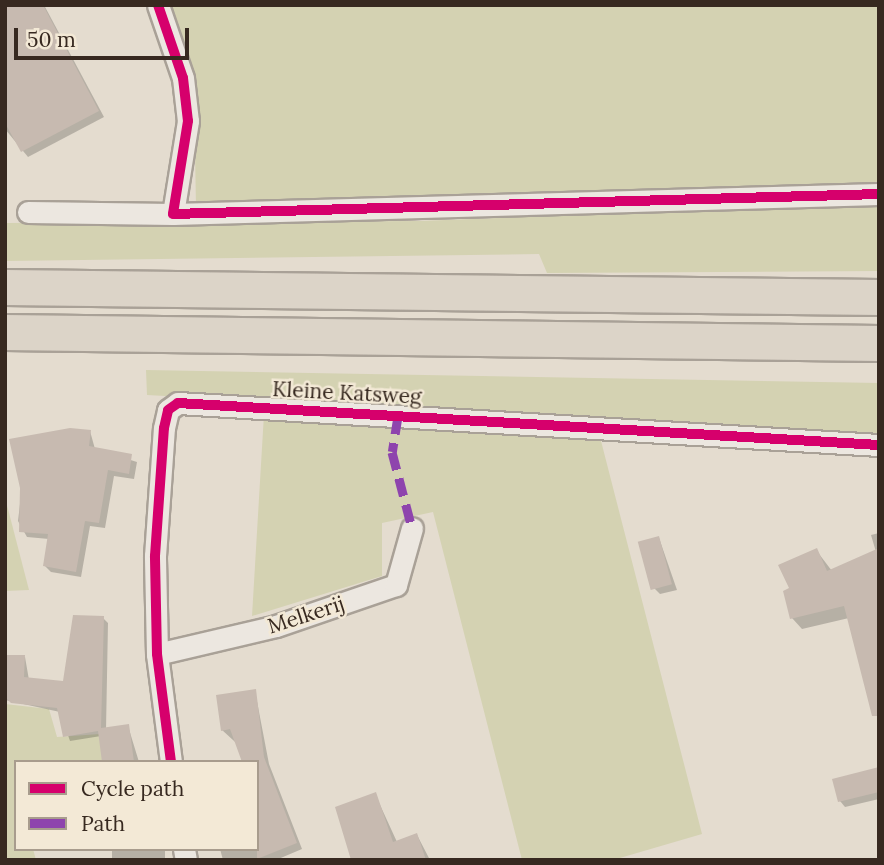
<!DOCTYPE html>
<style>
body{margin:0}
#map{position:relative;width:884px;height:865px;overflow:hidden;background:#e4dccf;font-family:Lora,serif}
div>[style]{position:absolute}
.green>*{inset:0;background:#d4d2b2}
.shadow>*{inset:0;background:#0003;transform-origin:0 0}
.building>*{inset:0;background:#c7bab0;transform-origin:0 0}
.roads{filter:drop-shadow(2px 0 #a9a197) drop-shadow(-2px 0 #a9a197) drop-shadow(0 2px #a9a197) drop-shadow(0 -2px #a9a197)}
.minor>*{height:21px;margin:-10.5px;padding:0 10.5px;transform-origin:10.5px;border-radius:10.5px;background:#ece7e0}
.trunk>*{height:35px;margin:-17.5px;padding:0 17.5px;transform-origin:17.5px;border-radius:17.5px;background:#dcd4c8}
.quiet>*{height:9px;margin-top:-4.5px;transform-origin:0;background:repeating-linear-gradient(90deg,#8e44ad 0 18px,transparent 0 27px)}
.cycleway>*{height:10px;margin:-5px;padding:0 5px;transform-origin:5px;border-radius:5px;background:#d6006c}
span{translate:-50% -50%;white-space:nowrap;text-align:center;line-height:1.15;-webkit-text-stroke:5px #f3e9d6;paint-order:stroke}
.street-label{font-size:21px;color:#372920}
.frame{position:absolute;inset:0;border:7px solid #372920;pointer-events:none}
.legend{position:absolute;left:14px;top:760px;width:245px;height:91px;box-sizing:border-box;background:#f3e9d6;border:2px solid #a89c8d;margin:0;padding:9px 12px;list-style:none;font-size:21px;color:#372920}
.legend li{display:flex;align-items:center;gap:14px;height:35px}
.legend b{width:35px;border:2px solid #a89c8d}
.scale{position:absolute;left:14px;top:28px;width:175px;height:32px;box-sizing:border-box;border:4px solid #372920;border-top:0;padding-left:9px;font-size:21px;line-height:24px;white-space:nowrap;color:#372920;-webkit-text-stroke:5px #f3e9d6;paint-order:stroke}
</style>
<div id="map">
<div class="green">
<div style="clip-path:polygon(165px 5px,879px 5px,879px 185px,196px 208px,194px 93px)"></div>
<div style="clip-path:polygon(879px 203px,879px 271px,547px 273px,539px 254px,5px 261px,5px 223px,420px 221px)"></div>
<div style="clip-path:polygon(146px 370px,879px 383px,879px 435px,147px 395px)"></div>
<div style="clip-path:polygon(264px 414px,600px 437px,702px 834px,613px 860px,522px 860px,433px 512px,382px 523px,382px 576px,252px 616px)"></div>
<div style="clip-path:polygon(5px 499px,8px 509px,29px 590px,5px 591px)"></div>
<div style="clip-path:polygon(5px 704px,49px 709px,57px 737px,100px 734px,104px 762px,16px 762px,16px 849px,33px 849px,36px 860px,5px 860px)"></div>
</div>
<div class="shadow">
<div style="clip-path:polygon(5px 5px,44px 5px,104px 117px,28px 157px,5px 129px)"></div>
<div style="clip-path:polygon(90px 431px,95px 449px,137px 462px,134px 479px,114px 476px,105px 528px,90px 526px,81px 577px,51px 572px,45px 566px,49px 539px,27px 537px,18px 521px,22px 487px)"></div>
<div style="clip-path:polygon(879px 533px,879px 701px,849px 618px,802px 629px,792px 618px,791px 589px,816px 550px,832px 571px,876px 552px,871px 535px)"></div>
<div style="clip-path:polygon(659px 538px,677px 590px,660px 594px,654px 588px)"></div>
<div style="clip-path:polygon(103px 618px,108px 623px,106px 730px,128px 726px,139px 762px,107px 762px,101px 736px,70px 741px,60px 712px,5px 700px,5px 657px,25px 657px,29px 680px,64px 683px)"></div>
<div style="clip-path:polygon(255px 691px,269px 764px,302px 849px,276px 860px,223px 860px,220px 849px,257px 849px,257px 762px,222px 730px)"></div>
<div style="clip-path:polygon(879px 768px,879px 799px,845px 807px,840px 801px)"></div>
<div style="clip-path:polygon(375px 794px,397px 842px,417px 835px,430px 860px,356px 860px)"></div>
<div style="left:112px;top:849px;width:53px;height:11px"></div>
</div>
<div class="building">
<div style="clip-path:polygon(5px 5px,43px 5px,99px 111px,21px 152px,5px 123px)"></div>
<div style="clip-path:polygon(70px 428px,91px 430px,89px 446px,132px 454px,129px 474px,108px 470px,99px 523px,85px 521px,76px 572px,43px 566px,48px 534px,19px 532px,20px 488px,9px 439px)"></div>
<div style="left:659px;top:536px;width:50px;height:22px;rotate:75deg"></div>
<div style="clip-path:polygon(817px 548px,827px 571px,879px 548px,879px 716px,872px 716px,844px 606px,790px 619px,783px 591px,789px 588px,778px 565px)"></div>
<div style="clip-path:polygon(73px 615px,104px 616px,101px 728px,129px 724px,134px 762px,102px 762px,98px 731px,63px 737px,57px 708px,11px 703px,5px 697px,5px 655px,25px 655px,24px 677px,63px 681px)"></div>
<div style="clip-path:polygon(256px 689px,264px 757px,297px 843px,257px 859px,257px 762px,242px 762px,230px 729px,221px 731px,216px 695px)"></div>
<div style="clip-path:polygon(879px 767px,879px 792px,838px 802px,832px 779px)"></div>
<div style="clip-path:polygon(376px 792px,393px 842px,417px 833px,426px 860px,351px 860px,335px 807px)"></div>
</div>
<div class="roads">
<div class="minor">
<div style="left:158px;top:5px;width:77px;rotate:71.1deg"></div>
<div style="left:183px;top:78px;width:43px;rotate:83.4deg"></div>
<div style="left:188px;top:121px;width:94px;rotate:99.2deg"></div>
<div style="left:28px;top:212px;width:145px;rotate:0.8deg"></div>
<div style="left:173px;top:214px;width:706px;rotate:-1.62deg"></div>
<div style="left:157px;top:654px;width:122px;rotate:-13.2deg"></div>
<div style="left:276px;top:626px;width:127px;rotate:-18.9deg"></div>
<div style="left:396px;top:585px;width:59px;rotate:-74.3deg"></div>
<div style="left:171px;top:762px;width:109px;rotate:-97.4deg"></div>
<div style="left:157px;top:654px;width:98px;rotate:-91.2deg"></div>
<div style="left:155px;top:556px;width:128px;rotate:-86deg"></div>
<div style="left:164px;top:428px;width:18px;rotate:-77deg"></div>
<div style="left:168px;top:410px;width:12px;rotate:-35deg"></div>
<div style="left:178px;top:403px;width:702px;rotate:3.43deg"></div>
<div style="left:184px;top:849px;width:11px;rotate:80deg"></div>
</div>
<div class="trunk">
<div style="left:5px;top:287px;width:874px;rotate:0.66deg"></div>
<div style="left:5px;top:332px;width:874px;rotate:0.72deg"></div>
</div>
</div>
<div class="quiet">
<div style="left:398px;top:416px;width:36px;rotate:99deg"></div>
<div style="left:392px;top:452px;width:79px;rotate:75.3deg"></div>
</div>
<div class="cycleway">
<div style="left:158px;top:5px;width:77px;rotate:71.1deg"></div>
<div style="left:183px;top:78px;width:43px;rotate:83.4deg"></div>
<div style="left:188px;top:121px;width:94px;rotate:99.2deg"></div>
<div style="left:173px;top:214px;width:706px;rotate:-1.62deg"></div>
<div style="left:171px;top:762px;width:109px;rotate:-97.4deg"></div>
<div style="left:157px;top:654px;width:98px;rotate:-91.2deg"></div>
<div style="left:155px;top:556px;width:128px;rotate:-86deg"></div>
<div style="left:164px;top:428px;width:18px;rotate:-77deg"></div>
<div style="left:168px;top:410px;width:12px;rotate:-35deg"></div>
<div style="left:178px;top:403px;width:702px;rotate:3.43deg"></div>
</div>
<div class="street-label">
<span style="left:347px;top:393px;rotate:3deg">Kleine Katsweg</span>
<span style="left:306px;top:615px;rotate:-18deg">Melkerij</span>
</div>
<div class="frame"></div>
<ul class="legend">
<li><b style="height:9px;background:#d6006c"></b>Cycle path</li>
<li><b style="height:9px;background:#8e44ad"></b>Path</li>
</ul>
<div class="scale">50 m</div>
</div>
